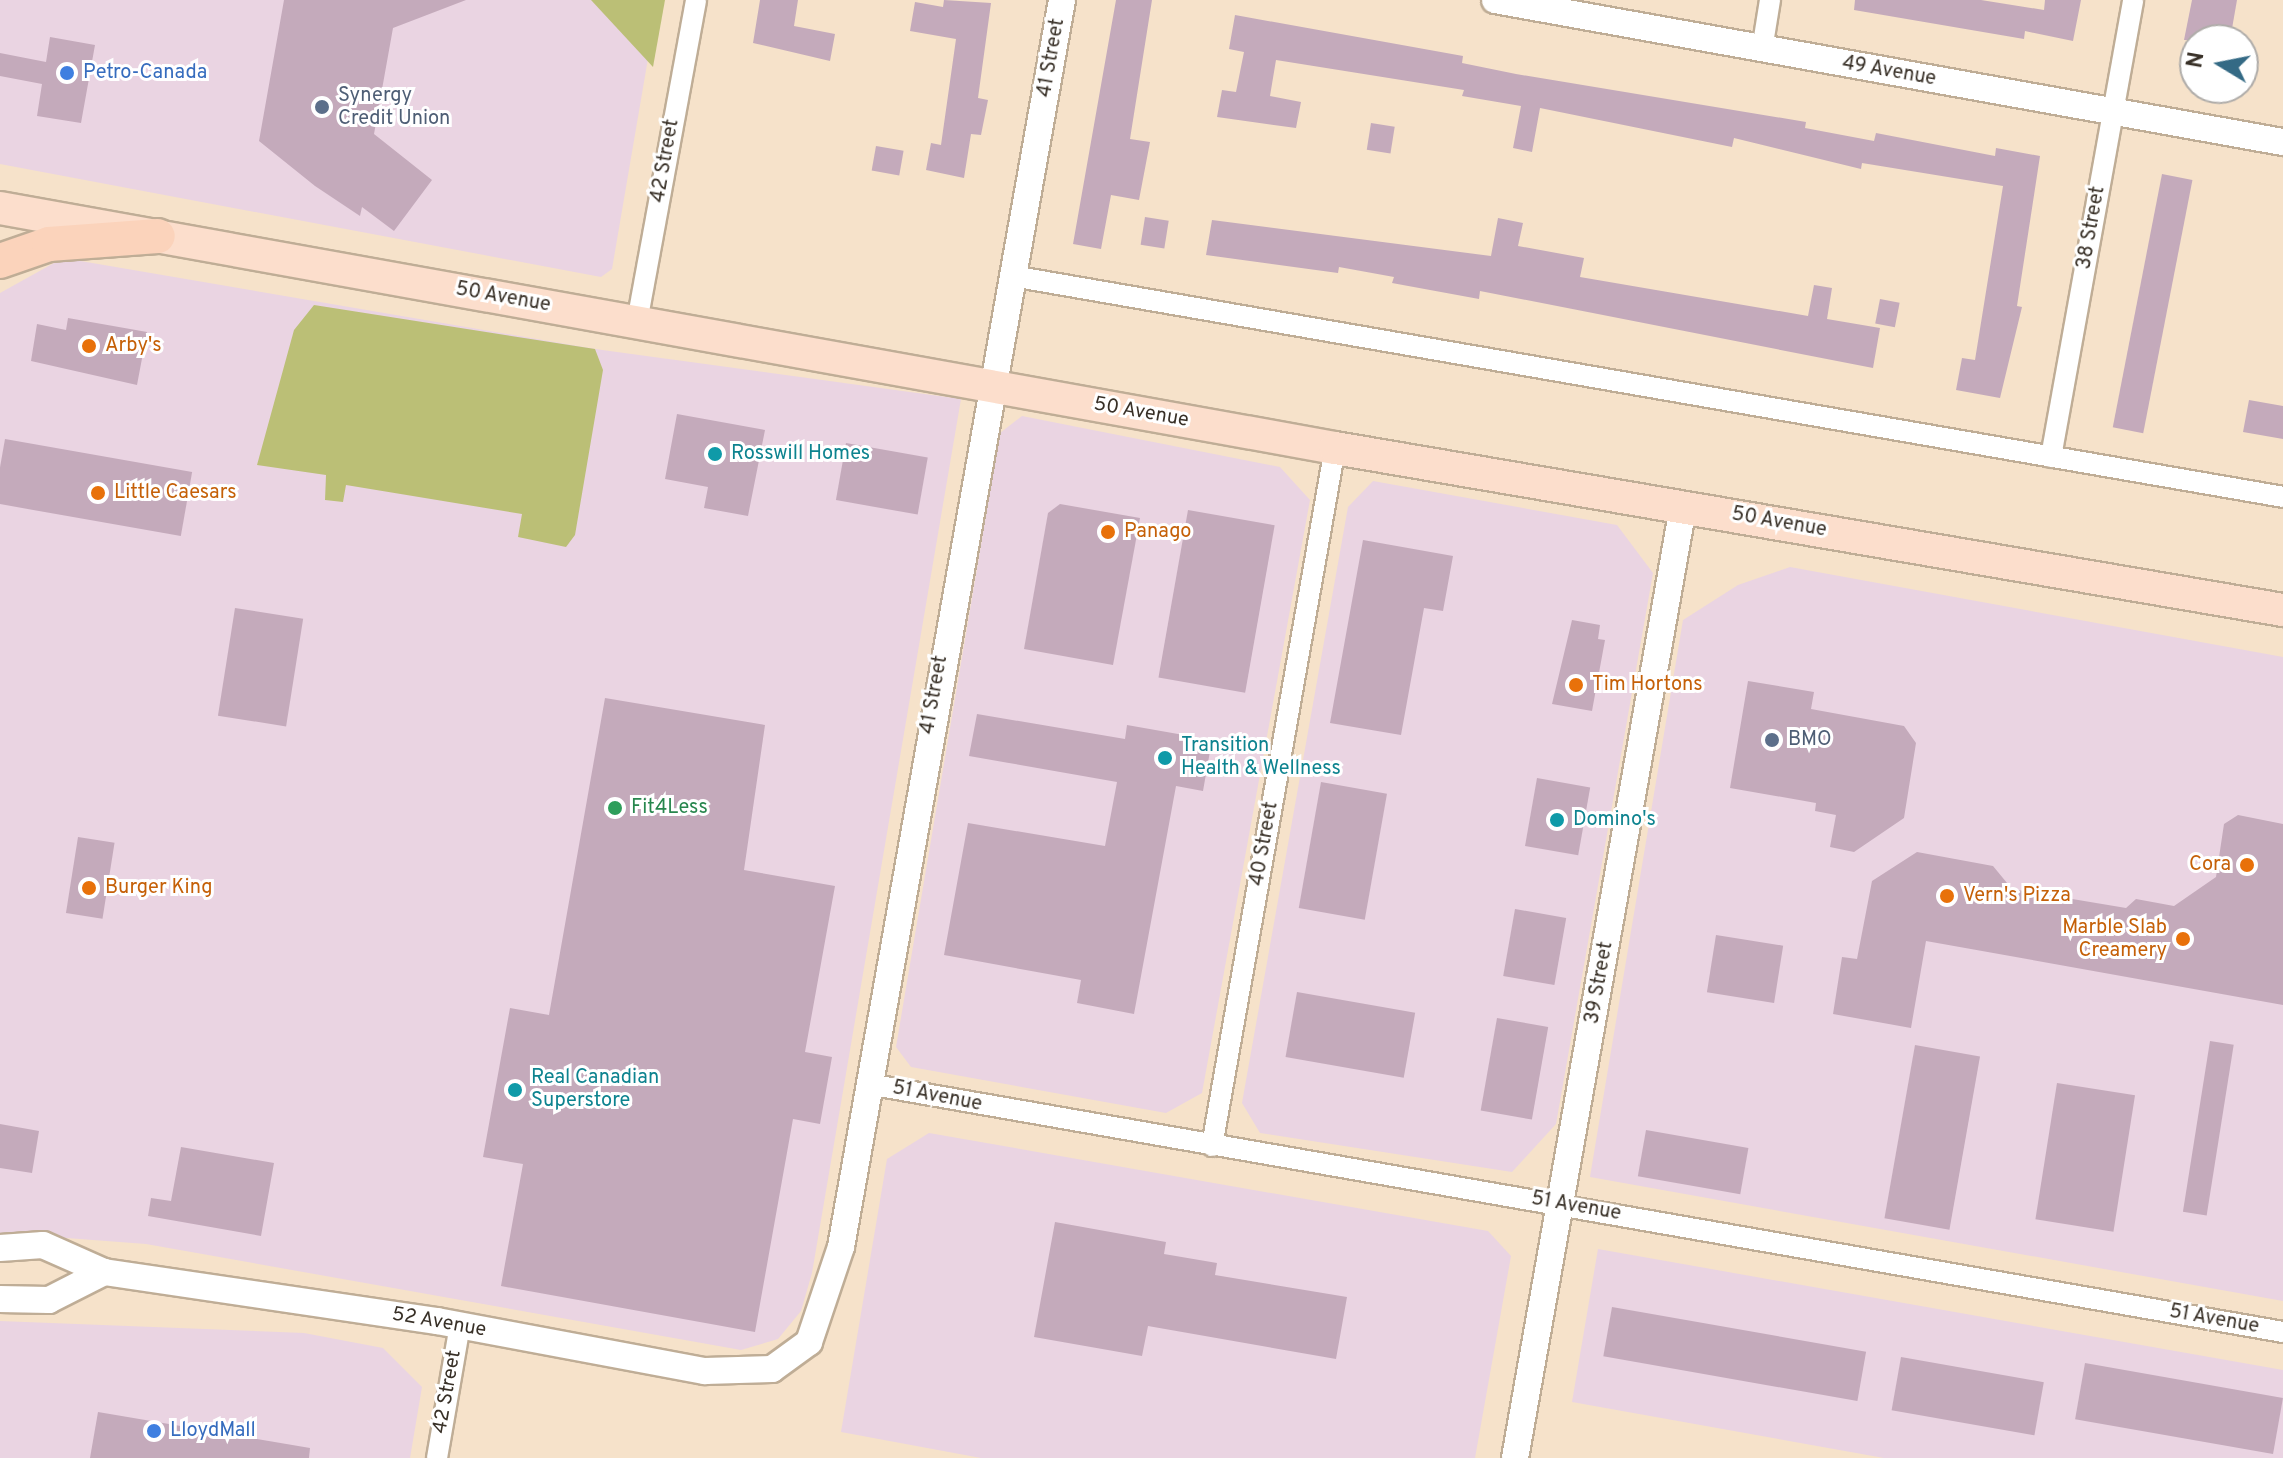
<!DOCTYPE html>
<style>
body{margin:0}
#map{position:relative;width:2283px;height:1458px;overflow:hidden;background:#f6e2ca;font-family:Overpass,sans-serif}
div>[style]{position:absolute}
.commercial>*{inset:0;background:#ead4e2}
.green>*{inset:0;background:#bbbf76}
.building>*{inset:0;background:#c4aabb;transform-origin:0 0}
.roads{filter:drop-shadow(2px 0 #bfad96) drop-shadow(-2px 0 #bfad96) drop-shadow(0 2px #bfad96) drop-shadow(0 -2px #bfad96)}
.minor>*{height:20px;margin:-10px;padding:0 10px;transform-origin:10px;border-radius:10px;background:#fff}
.tertiary>*{height:26px;margin:-13px;padding:0 13px;transform-origin:13px;border-radius:13px;background:#fff}
.primary>*{height:32px;margin:-16px;padding:0 16px;transform-origin:16px;border-radius:16px;background:#fcdecc}
.trunk>*{height:34px;margin:-17px;padding:0 17px;transform-origin:17px;border-radius:17px;background:#fbd3bb}
.dots>*{width:22px;height:22px;translate:-50% -50%;box-sizing:border-box;border:4px solid #fff;border-radius:50%}
span{translate:-50% -50%;white-space:nowrap;text-align:center;line-height:1.15;-webkit-text-stroke:6px #fff;paint-order:stroke}
.street-label{font-size:20px;color:#383027}
.shop-label{font-size:20px;color:#366cbe}
.left{translate:0 -50%;text-align:left}
.service-label{font-size:20px;color:#4e5e75}
.food-label{font-size:20px;color:#c56008}
.right{translate:-100% -50%;text-align:right}
.culture-label{font-size:20px;color:#0d838f}
.leisure-label{font-size:20px;color:#27864d}
.north{position:absolute;left:2179px;top:24px;width:80px;height:80px;box-sizing:border-box;background:#fff;border:2px solid #afaca9;border-radius:50%;rotate:280deg;font-size:22px;font-weight:700;line-height:32px;text-align:center;color:#383027}
.north::after{content:'';display:block;margin:auto;width:28px;height:36px;background:#346a85;clip-path:polygon(50% 0,100% 100%,50% 72%,0 100%)}
</style>
<div id="map">
<div class="commercial">
<div style="clip-path:polygon(0 0,658px 0,612px 269px,601px 277px,0 164px)"></div>
<div style="clip-path:polygon(63px 258px,595px 349px,961px 399px,812px 1273px,801px 1311px,778px 1339px,741px 1350px,146px 1244px,0 1233px,0 293px)"></div>
<div style="clip-path:polygon(1022px 416px,1280px 467px,1310px 500px,1202px 1093px,1166px 1113px,911px 1067px,896px 1047px,1000px 433px)"></div>
<div style="clip-path:polygon(1373px 481px,1617px 525px,1653px 573px,1556px 1124px,1512px 1172px,1260px 1133px,1242px 1103px,1348px 507px)"></div>
<div style="clip-path:polygon(1790px 567px,2283px 657px,2283px 1301px,1590px 1177px,1683px 620px,1738px 585px)"></div>
<div style="clip-path:polygon(929px 1133px,1488px 1231px,1511px 1256px,1475px 1458px,981px 1458px,841px 1432px,887px 1159px)"></div>
<div style="clip-path:polygon(1598px 1249px,2283px 1370px,2283px 1458px,1884px 1458px,1572px 1402px)"></div>
<div style="clip-path:polygon(0 1321px,304px 1333px,383px 1348px,422px 1387px,410px 1458px,0 1458px)"></div>
</div>
<div class="green">
<div style="clip-path:polygon(591px 0,665px 0,653px 67px)"></div>
<div style="clip-path:polygon(314px 305px,595px 349px,603px 370px,575px 535px,566px 547px,518px 537px,522px 514px,346px 485px,343px 502px,325px 500px,326px 475px,257px 465px,294px 330px)"></div>
</div>
<div class="building">
<div style="clip-path:polygon(284px 0,466px 0,393px 28px,374px 134px,432px 180px,394px 231px,362px 207px,360px 216px,315px 186px,259px 141px)"></div>
<div style="clip-path:polygon(760px 0,798px 0,794px 26px,835px 34px,830px 61px,753px 43px)"></div>
<div style="clip-path:polygon(944px 0,991px 3px,978px 98px,988px 100px,981px 135px,971px 134px,964px 178px,926px 170px,931px 143px,941px 145px,956px 39px,910px 31px,915px 2px,943px 7px)"></div>
<div style="clip-path:polygon(1116px 0,1152px 0,1130px 139px,1150px 142px,1139px 200px,1111px 195px,1101px 249px,1073px 244px)"></div>
<div style="clip-path:polygon(1855px 0,1981px 0,2044px 10px,2045px 0,2081px 0,2073px 41px,2025px 31px,2024px 39px,1854px 10px)"></div>
<div style="clip-path:polygon(2192px 0,2237px 0,2230px 40px,2184px 40px)"></div>
<div style="clip-path:polygon(1235px 15px,1463px 56px,1462px 63px,1516px 74px,1806px 122px,1805px 128px,1874px 141px,1876px 133px,1995px 156px,1996px 148px,2040px 156px,2017px 306px,2022px 307px,2000px 398px,1956px 390px,1962px 358px,1975px 360px,2003px 186px,1862px 163px,1861px 169px,1734px 138px,1732px 147px,1540px 108px,1532px 152px,1513px 148px,1521px 106px,1462px 96px,1464px 90px,1276px 60px,1270px 96px,1301px 102px,1296px 128px,1217px 117px,1222px 90px,1236px 92px,1244px 52px,1229px 49px)"></div>
<div style="clip-path:polygon(50px 37px,95px 45px,81px 123px,37px 116px,42px 84px,0 76px,0 53px,46px 62px)"></div>
<div style="left:1371px;top:123px;width:24px;height:27px;rotate:9deg"></div>
<div style="left:876px;top:146px;width:28px;height:25px;rotate:10deg"></div>
<div style="left:2162px;top:174px;width:31px;height:258px;rotate:11deg"></div>
<div style="left:1145px;top:217px;width:24px;height:28px;rotate:9deg"></div>
<div style="clip-path:polygon(1498px 218px,1523px 223px,1518px 246px,1584px 258px,1580px 277px,1808px 316px,1814px 285px,1832px 288px,1827px 319px,1880px 328px,1873px 368px,1480px 291px,1479px 299px,1392px 283px,1394px 277px,1339px 267px,1338px 273px,1206px 255px,1212px 220px,1491px 256px)"></div>
<div style="left:1880px;top:299px;width:20px;height:25px;rotate:11deg"></div>
<div style="clip-path:polygon(68px 318px,147px 332px,137px 385px,31px 361px,37px 324px,66px 330px)"></div>
<div style="clip-path:polygon(2249px 400px,2283px 406px,2283px 439px,2243px 432px)"></div>
<div style="clip-path:polygon(677px 414px,765px 430px,748px 516px,704px 508px,708px 487px,665px 479px)"></div>
<div style="left:5px;top:439px;width:190px;height:65px;rotate:10deg"></div>
<div style="left:846px;top:443px;width:83px;height:58px;rotate:10deg"></div>
<div style="clip-path:polygon(1060px 504px,1140px 518px,1113px 665px,1024px 649px,1048px 513px)"></div>
<div style="left:1188px;top:510px;width:88px;height:170px;rotate:10deg"></div>
<div style="clip-path:polygon(1363px 540px,1453px 556px,1443px 611px,1424px 608px,1401px 735px,1330px 723px)"></div>
<div style="left:235px;top:608px;width:69px;height:109px;rotate:9deg"></div>
<div style="clip-path:polygon(1572px 620px,1600px 625px,1598px 639px,1605px 640px,1592px 711px,1552px 704px)"></div>
<div style="clip-path:polygon(1748px 681px,1814px 692px,1811px 709px,1904px 726px,1916px 743px,1904px 818px,1854px 852px,1830px 847px,1836px 815px,1815px 811px,1816px 803px,1730px 788px)"></div>
<div style="clip-path:polygon(605px 698px,765px 725px,744px 870px,835px 886px,805px 1052px,832px 1057px,820px 1124px,793px 1119px,755px 1332px,501px 1286px,523px 1164px,483px 1157px,510px 1008px,549px 1015px)"></div>
<div style="clip-path:polygon(977px 714px,1125px 739px,1127px 725px,1212px 740px,1203px 791px,1176px 786px,1134px 1014px,1077px 1003px,1081px 980px,944px 955px,968px 823px,1105px 846px,1117px 782px,969px 756px)"></div>
<div style="left:1537px;top:778px;width:54px;height:69px;rotate:10deg"></div>
<div style="left:1321px;top:782px;width:67px;height:128px;rotate:10deg"></div>
<div style="clip-path:polygon(2238px 815px,2283px 824px,2283px 1005px,1926px 941px,1911px 1028px,1833px 1014px,1842px 957px,1857px 959px,1872px 881px,1917px 852px,1993px 866px,2012px 889px,2126px 908px,2136px 899px,2174px 906px,2216px 877px,2224px 824px)"></div>
<div style="left:78px;top:837px;width:37px;height:77px;rotate:9deg"></div>
<div style="left:1515px;top:909px;width:52px;height:68px;rotate:10deg"></div>
<div style="left:1716px;top:935px;width:68px;height:58px;rotate:9deg"></div>
<div style="left:1297px;top:992px;width:120px;height:66px;rotate:10deg"></div>
<div style="left:1497px;top:1018px;width:52px;height:94px;rotate:10deg"></div>
<div style="left:2210px;top:1041px;width:24px;height:173px;rotate:9deg"></div>
<div style="left:1915px;top:1045px;width:66px;height:176px;rotate:10deg"></div>
<div style="left:2057px;top:1083px;width:79px;height:138px;rotate:9deg"></div>
<div style="clip-path:polygon(0 1124px,39px 1131px,32px 1173px,0 1168px)"></div>
<div style="left:1646px;top:1130px;width:104px;height:47px;rotate:10deg"></div>
<div style="clip-path:polygon(181px 1147px,274px 1163px,261px 1236px,148px 1216px,151px 1198px,171px 1201px)"></div>
<div style="clip-path:polygon(1055px 1222px,1166px 1242px,1164px 1254px,1217px 1263px,1215px 1275px,1347px 1297px,1336px 1359px,1148px 1326px,1142px 1356px,1034px 1337px)"></div>
<div style="left:1612px;top:1307px;width:258px;height:50px;rotate:10deg"></div>
<div style="left:1901px;top:1357px;width:145px;height:54px;rotate:10deg"></div>
<div style="left:2085px;top:1363px;width:201px;height:57px;rotate:10deg"></div>
<div style="clip-path:polygon(98px 1412px,310px 1448px,309px 1458px,90px 1458px)"></div>
</div>
<div class="roads">
<div class="minor">
<div style="left:1762px;top:50px;width:51px;rotate:-80.9deg"></div>
<div style="left:1012px;top:276px;width:1290px;rotate:9.86deg"></div>
<div style="left:637px;top:322px;width:327px;rotate:-79.6deg"></div>
<div style="left:2051px;top:457px;width:464px;rotate:-79.8deg"></div>
<div style="left:868px;top:1084px;width:1437px;rotate:9.94deg"></div>
<div style="left:1212px;top:1146px;width:709px;rotate:-80.01deg"></div>
<div style="left:437px;top:1458px;width:135px;rotate:-80.2deg"></div>
</div>
<div class="tertiary">
<div style="left:1495px;top:0;width:801px;rotate:10.22deg"></div>
<div style="left:0;top:1248px;width:43px;rotate:-4deg"></div>
<div style="left:43px;top:1245px;width:67px;rotate:23.9deg"></div>
<div style="left:104px;top:1272px;width:337px;rotate:8.4deg"></div>
<div style="left:437px;top:1321px;width:273px;rotate:10.6deg"></div>
<div style="left:705px;top:1371px;width:67px;rotate:-1.7deg"></div>
<div style="left:772px;top:1369px;width:46px;rotate:-36.1deg"></div>
<div style="left:809px;top:1342px;width:100px;rotate:-71.4deg"></div>
<div style="left:841px;top:1247px;width:1266px;rotate:-79.95deg"></div>
<div style="left:0;top:1299px;width:49px;rotate:1.2deg"></div>
<div style="left:49px;top:1300px;width:62px;rotate:-27deg"></div>
<div style="left:1515px;top:1458px;width:966px;rotate:-79.98deg"></div>
</div>
<div class="primary">
<div style="left:0;top:208px;width:1356px;rotate:10.19deg"></div>
<div style="left:1335px;top:448px;width:962px;rotate:9.7deg"></div>
</div>
<div class="trunk">
<div style="left:0;top:261px;width:52px;rotate:-19.1deg"></div>
<div style="left:49px;top:244px;width:109px;rotate:-4.2deg"></div>
</div>
</div>
<div class="dots">
<div style="left:67px;top:73px;background:#3f7fe0"></div>
<div style="left:322px;top:107px;background:#5c6f8a"></div>
<div style="left:89px;top:346px;background:#e8710a"></div>
<div style="left:715px;top:454px;background:#0f9aa8"></div>
<div style="left:98px;top:493px;background:#e8710a"></div>
<div style="left:1108px;top:532px;background:#e8710a"></div>
<div style="left:1576px;top:685px;background:#e8710a"></div>
<div style="left:1772px;top:740px;background:#5c6f8a"></div>
<div style="left:1165px;top:758px;background:#0f9aa8"></div>
<div style="left:615px;top:808px;background:#2e9e5b"></div>
<div style="left:1557px;top:820px;background:#0f9aa8"></div>
<div style="left:2247px;top:865px;background:#e8710a"></div>
<div style="left:89px;top:888px;background:#e8710a"></div>
<div style="left:1947px;top:896px;background:#e8710a"></div>
<div style="left:2183px;top:939px;background:#e8710a"></div>
<div style="left:515px;top:1090px;background:#0f9aa8"></div>
<div style="left:154px;top:1431px;background:#3f7fe0"></div>
</div>
<div class="street-label">
<span style="left:1052px;top:58px;rotate:-80deg">41 Street</span>
<span style="left:1889px;top:72px;rotate:10deg">49 Avenue</span>
<span style="left:666px;top:161px;rotate:-80deg">42 Street</span>
<span style="left:2092px;top:228px;rotate:-80deg">38 Street</span>
<span style="left:503px;top:298px;rotate:10deg">50 Avenue</span>
<span style="left:1141px;top:413px;rotate:10deg">50 Avenue</span>
<span style="left:1779px;top:523px;rotate:10deg">50 Avenue</span>
<span style="left:935px;top:695px;rotate:-80deg">41 Street</span>
<span style="left:1265px;top:844px;rotate:-80deg">40 Street</span>
<span style="left:1600px;top:983px;rotate:-80deg">39 Street</span>
<span style="left:937px;top:1097px;rotate:11deg">51 Avenue</span>
<span style="left:1576px;top:1207px;rotate:10deg">51 Avenue</span>
<span style="left:2214px;top:1320px;rotate:10deg">51 Avenue</span>
<span style="left:439px;top:1323px;rotate:10deg">52 Avenue</span>
<span style="left:448px;top:1392px;rotate:-80deg">42 Street</span>
</div>
<div class="shop-label">
<span class="left" style="left:83px;top:73px">Petro-Canada</span>
<span class="left" style="left:170px;top:1431px">LloydMall</span>
</div>
<div class="service-label">
<span class="left" style="left:338px;top:108px">Synergy<br>Credit Union</span>
<span class="left" style="left:1788px;top:740px">BMO</span>
</div>
<div class="food-label">
<span class="left" style="left:105px;top:346px">Arby's</span>
<span class="left" style="left:114px;top:493px">Little Caesars</span>
<span class="left" style="left:1124px;top:532px">Panago</span>
<span class="left" style="left:1592px;top:685px">Tim Hortons</span>
<span class="right" style="left:2231px;top:865px">Cora</span>
<span class="left" style="left:105px;top:888px">Burger King</span>
<span class="left" style="left:1963px;top:896px">Vern's Pizza</span>
<span class="right" style="left:2167px;top:940px">Marble Slab<br>Creamery</span>
</div>
<div class="culture-label">
<span class="left" style="left:731px;top:454px">Rosswill Homes</span>
<span class="left" style="left:1181px;top:758px">Transition<br>Health &amp; Wellness</span>
<span class="left" style="left:1573px;top:820px">Domino's</span>
<span class="left" style="left:531px;top:1090px">Real Canadian<br>Superstore</span>
</div>
<div class="leisure-label">
<span class="left" style="left:631px;top:808px">Fit4Less</span>
</div>
<div class="north">N</div>
</div>
